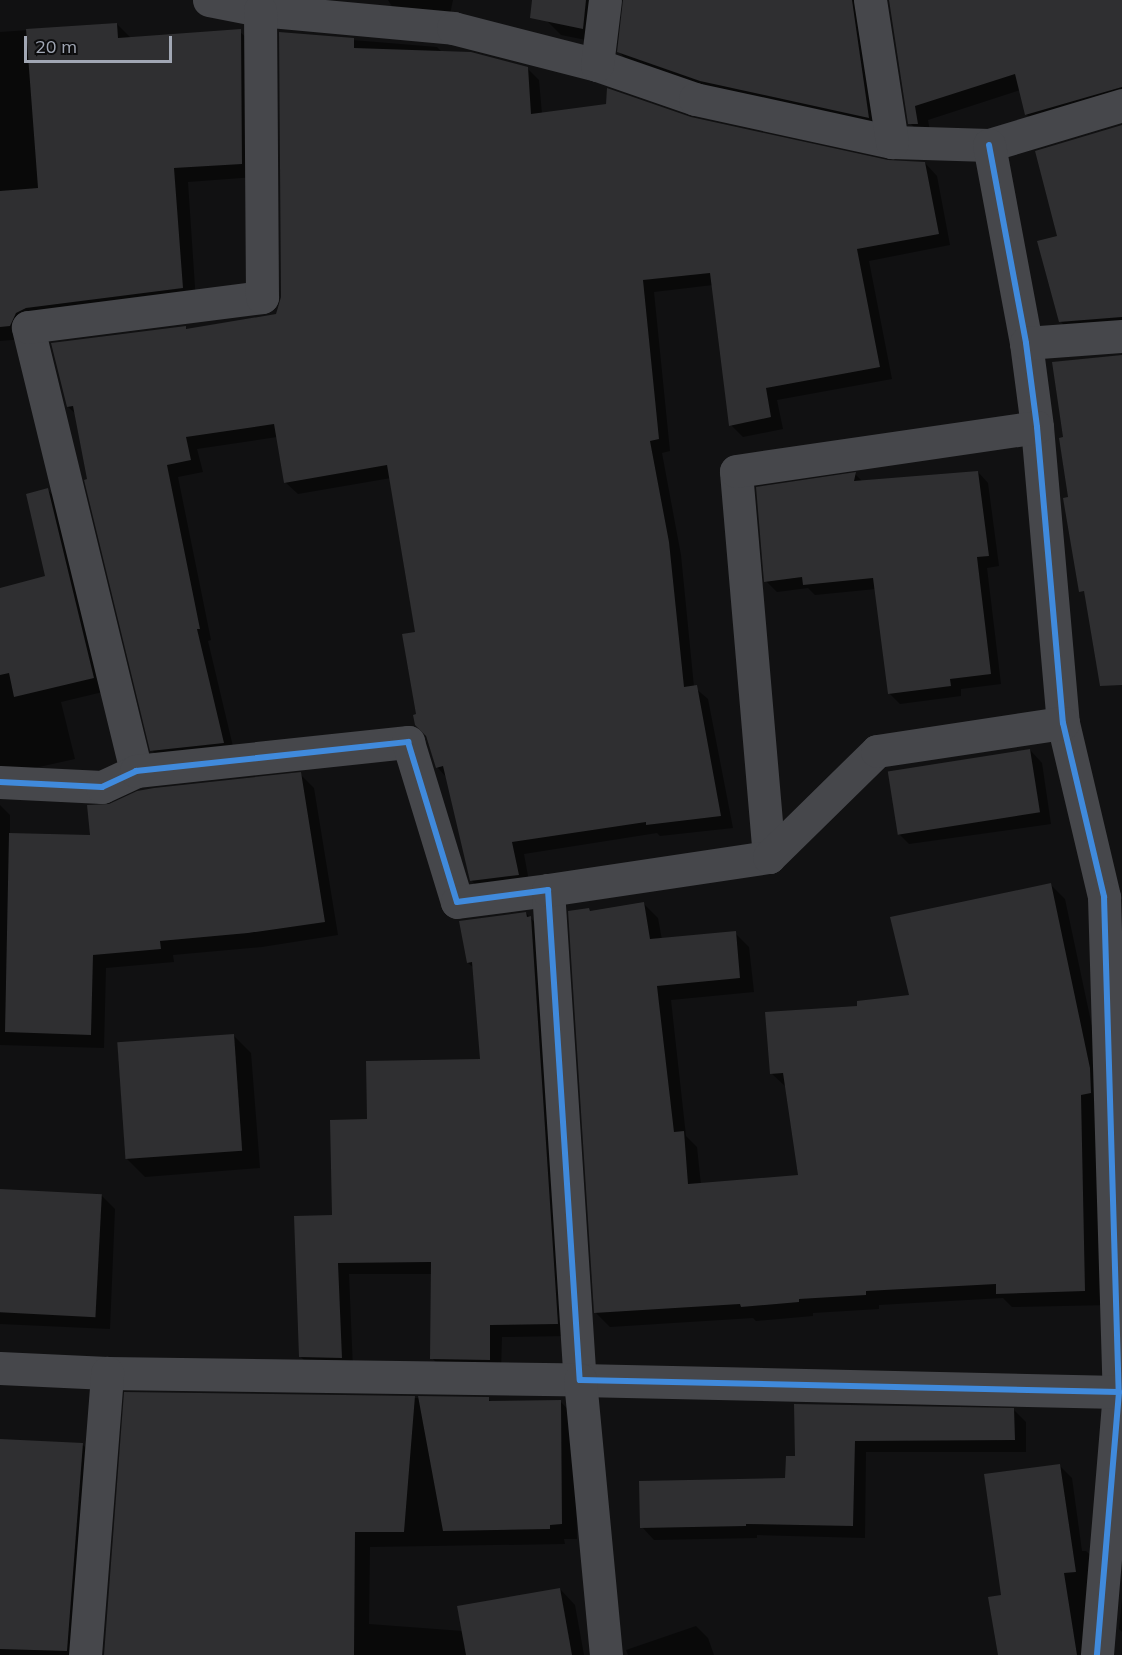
<!DOCTYPE html>
<style>
body{margin:0}
#map{position:relative;width:1122px;height:1655px;overflow:hidden;background:#111112;font-family:Mulish,sans-serif}
div>[style]{position:absolute}
.shadow>*{inset:0;background:#0007}
.building>*{inset:0;background:#2f2f31;transform-origin:0 0}
.minor>*{height:33px;margin:-16.5px;padding:0 16.5px;transform-origin:16.5px;border-radius:16.5px;background:#46474b}
.cycleway>*{height:6px;margin:-3px;padding:0 3px;transform-origin:3px;border-radius:3px;background:#408adc}
span{translate:-50% -50%;white-space:nowrap;text-align:center;line-height:1.15;-webkit-text-stroke:4.5px #0c0c0d;paint-order:stroke}
.scale{position:absolute;left:24px;top:36px;width:148px;height:27px;box-sizing:border-box;border:3px solid #a1a7b4;border-top:0;padding-left:8px;font-size:18px;line-height:21px;white-space:nowrap;color:#a1a7b4;-webkit-text-stroke:4px #0c0c0d;paint-order:stroke}
</style>
<div id="map">
<div class="shadow">
<div style="clip-path:polygon(388px 0,453px 0,450px 14px,393px 8px)"></div>
<div style="clip-path:polygon(551px 0,607px 0,596px 42px,561px 35px,547px 21px)"></div>
<div style="clip-path:polygon(625px 0,871px 0,882px 131px,715px 94px,633px 66px,619px 52px)"></div>
<div style="clip-path:polygon(890px 0,1122px 0,1122px 103px,1040px 128px,1026px 114px,1020px 90px,928px 120px,931px 137px,924px 137px,910px 123px)"></div>
<div style="clip-path:polygon(117px 24px,131px 38px,239px 31px,253px 44px,255px 177px,188px 182px,196px 302px,24px 339px,0 341px,0 32px)"></div>
<div style="clip-path:polygon(280px 34px,437px 47px,442px 52px,527px 68px,539px 80px,542px 114px,690px 119px,888px 162px,925px 163px,937px 176px,950px 245px,869px 261px,892px 379px,777px 400px,783px 429px,743px 437px,731px 425px,713px 285px,654px 292px,670px 451px,662px 453px,681px 555px,694px 687px,708px 699px,733px 828px,660px 836px,657px 833px,524px 854px,530px 887px,484px 893px,472px 881px,447px 778px,437px 767px,418px 716px,416px 633px,391px 478px,298px 494px,285px 482px,277px 437px,197px 449px,203px 472px,178px 477px,211px 640px,208px 641px,235px 755px,164px 762px,152px 750px,76px 414px,68px 407px,185px 327px,188px 330px,277px 315px,282px 297px)"></div>
<div style="clip-path:polygon(1122px 126px,1122px 332px,1074px 335px,1060px 321px,1059px 237px)"></div>
<div style="clip-path:polygon(978px 472px,988px 483px,999px 566px,987px 568px,1001px 684px,961px 689px,961px 696px,900px 704px,889px 693px,876px 589px,815px 595px,808px 588px,777px 592px,766px 581px,855px 474px,863px 482px)"></div>
<div style="clip-path:polygon(48px 490px,61px 504px,107px 691px,61px 702px,75px 759px,12px 773px,0 784px,0 589px,46px 577px)"></div>
<div style="clip-path:polygon(1030px 750px,1042px 763px,1051px 824px,909px 844px,897px 832px)"></div>
<div style="clip-path:polygon(300px 774px,314px 788px,338px 935px,262px 947px,173px 955px,174px 962px,106px 968px,104px 1048px,0 1045px,0 805px,10px 815px,10px 834px,92px 837px,110px 806px)"></div>
<div style="clip-path:polygon(1050px 884px,1065px 899px,1104px 1083px,1111px 1305px,1012px 1307px,1003px 1298px,879px 1305px,879px 1309px,813px 1313px,813px 1316px,756px 1321px,753px 1318px,610px 1327px,596px 1313px,589px 909px,591px 912px,644px 904px,658px 918px,662px 940px,735px 933px,749px 947px,754px 992px,671px 1000px,686px 1136px,697px 1147px,701px 1185px,799px 1177px,786px 1087px,771px 1073px,859px 1008px,910px 997px)"></div>
<div style="clip-path:polygon(526px 913px,542px 930px,569px 1336px,502px 1337px,501px 1371px,444px 1370px,432px 1358px,432px 1274px,349px 1274px,353px 1369px,312px 1368px,300px 1356px,334px 1216px,368px 1120px,482px 1061px,474px 968px,468px 963px)"></div>
<div style="clip-path:polygon(233px 1035px,251px 1053px,260px 1168px,145px 1177px,127px 1159px)"></div>
<div style="clip-path:polygon(0 1191px,101px 1195px,115px 1209px,110px 1329px,0 1324px)"></div>
<div style="clip-path:polygon(126px 1394px,488px 1399px,492px 1402px,560px 1401px,575px 1417px,577px 1539px,564px 1539px,565px 1544px,370px 1547px,369px 1624px,463px 1631px,560px 1589px,575px 1605px,584px 1655px,105px 1655px)"></div>
<div style="clip-path:polygon(795px 1405px,1014px 1410px,1026px 1422px,1026px 1452px,866px 1452px,865px 1538px,757px 1535px,757px 1538px,654px 1540px,642px 1527px,786px 1480px,796px 1458px)"></div>
<div style="clip-path:polygon(0 1440px,82px 1444px,100px 1462px,85px 1655px,0 1655px)"></div>
<div style="clip-path:polygon(1060px 1466px,1072px 1478px,1082px 1551px,1086px 1551px,1099px 1563px,1086px 1655px,999px 1655px,1002px 1596px)"></div>
<div style="clip-path:polygon(1122px 1599px,1122px 1632px,1119px 1629px)"></div>
<div style="clip-path:polygon(696px 1626px,708px 1638px,714px 1655px,628px 1655px,626px 1650px)"></div>
</div>
<div class="building">
<div style="clip-path:polygon(532px 0,586px 0,583px 29px,530px 18px)"></div>
<div style="clip-path:polygon(623px 0,852px 0,869px 118px,700px 81px,617px 52px)"></div>
<div style="clip-path:polygon(889px 0,1122px 0,1122px 87px,1025px 115px,1015px 74px,915px 106px,918px 124px,908px 124px)"></div>
<div style="clip-path:polygon(117px 23px,118px 38px,241px 29px,242px 164px,174px 168px,183px 288px,26px 308px,16px 313px,10px 326px,0 327px,0 191px,38px 188px,26px 29px)"></div>
<div style="clip-path:polygon(279px 32px,354px 38px,354px 48px,471px 52px,528px 67px,531px 114px,606px 104px,607px 88px,691px 117px,888px 160px,925px 162px,939px 234px,857px 249px,880px 367px,766px 388px,771px 417px,729px 426px,710px 273px,643px 280px,659px 439px,650px 441px,669px 542px,684px 687px,697px 685px,721px 816px,646px 825px,646px 822px,512px 842px,519px 875px,470px 881px,443px 766px,436px 768px,426px 736px,415px 725px,413px 715px,416px 714px,402px 634px,415px 632px,387px 465px,284px 483px,274px 424px,186px 437px,191px 460px,167px 465px,200px 629px,197px 629px,224px 743px,150px 751px,84px 480px,87px 479px,73px 406px,67px 407px,51px 343px,186px 326px,186px 329px,276px 314px,281px 297px)"></div>
<div style="clip-path:polygon(1122px 125px,1122px 317px,1059px 322px,1037px 241px,1057px 236px,1035px 151px)"></div>
<div style="clip-path:polygon(1122px 355px,1122px 685px,1100px 686px,1084px 591px,1079px 592px,1063px 498px,1068px 497px,1059px 438px,1063px 437px,1052px 362px)"></div>
<div style="clip-path:polygon(978px 471px,989px 556px,977px 557px,991px 674px,950px 679px,951px 686px,888px 694px,873px 578px,803px 585px,802px 577px,764px 582px,756px 487px,856px 472px,854px 481px)"></div>
<div style="clip-path:polygon(48px 488px,94px 678px,14px 697px,9px 673px,0 675px,0 588px,45px 576px,26px 494px)"></div>
<div style="left:1030px;top:749px;width:64px;height:144px;rotate:81deg"></div>
<div style="clip-path:polygon(301px 772px,325px 922px,248px 933px,160px 941px,161px 949px,93px 955px,91px 1035px,5px 1032px,9px 833px,90px 835px,87px 805px,109px 804px,137px 791px,154px 788px)"></div>
<div style="clip-path:polygon(1051px 883px,1090px 1068px,1091px 1093px,1081px 1095px,1085px 1291px,996px 1294px,996px 1284px,866px 1291px,866px 1295px,799px 1299px,799px 1302px,741px 1307px,740px 1304px,594px 1313px,568px 911px,589px 908px,590px 911px,644px 902px,650px 939px,736px 931px,740px 978px,657px 986px,674px 1132px,684px 1131px,688px 1184px,798px 1175px,783px 1073px,770px 1074px,765px 1012px,857px 1006px,857px 1001px,909px 995px,890px 917px)"></div>
<div style="clip-path:polygon(526px 912px,527px 917px,531px 916px,558px 1324px,490px 1325px,490px 1360px,430px 1359px,431px 1262px,338px 1263px,342px 1358px,299px 1357px,294px 1216px,332px 1215px,330px 1120px,367px 1119px,366px 1061px,480px 1059px,472px 962px,467px 963px,459px 921px)"></div>
<div style="left:234px;top:1034px;width:117px;height:117px;rotate:86deg"></div>
<div style="left:0;top:1189px;width:102px;height:123px;rotate:3deg"></div>
<div style="clip-path:polygon(124px 1392px,415px 1396px,404px 1532px,355px 1532px,354px 1655px,104px 1655px)"></div>
<div style="clip-path:polygon(418px 1396px,489px 1397px,489px 1401px,561px 1400px,562px 1524px,550px 1525px,550px 1529px,443px 1531px)"></div>
<div style="clip-path:polygon(794px 1404px,1014px 1408px,1015px 1440px,855px 1441px,853px 1526px,746px 1524px,746px 1526px,640px 1528px,639px 1481px,785px 1478px,786px 1456px,795px 1456px)"></div>
<div style="clip-path:polygon(0 1439px,83px 1443px,67px 1651px,0 1649px)"></div>
<div style="clip-path:polygon(1060px 1464px,1076px 1572px,1064px 1573px,1077px 1655px,998px 1655px,988px 1597px,1001px 1595px,984px 1474px)"></div>
<div style="clip-path:polygon(560px 1588px,572px 1655px,466px 1655px,457px 1606px)"></div>
</div>
<div class="minor">
<div style="left:209px;top:0;width:52px;rotate:11.1deg"></div>
<div style="left:260px;top:10px;width:194px;rotate:5.3deg"></div>
<div style="left:453px;top:28px;width:149px;rotate:14.4deg"></div>
<div style="left:597px;top:65px;width:104px;rotate:19.1deg"></div>
<div style="left:695px;top:99px;width:202px;rotate:12.3deg"></div>
<div style="left:892px;top:142px;width:97px;rotate:1.8deg"></div>
<div style="left:989px;top:145px;width:139px;rotate:-16.7deg"></div>
<div style="left:870px;top:0;width:144px;rotate:81.2deg"></div>
<div style="left:597px;top:65px;width:65px;rotate:-83deg"></div>
<div style="left:989px;top:145px;width:201px;rotate:79.4deg"></div>
<div style="left:1026px;top:343px;width:85px;rotate:82.5deg"></div>
<div style="left:1037px;top:427px;width:297px;rotate:85deg"></div>
<div style="left:1063px;top:723px;width:179px;rotate:76.7deg"></div>
<div style="left:1104px;top:897px;width:495px;rotate:88.3deg"></div>
<div style="left:1119px;top:1392px;width:264px;rotate:94.8deg"></div>
<div style="left:1026px;top:343px;width:96px;rotate:-4.2deg"></div>
<div style="left:136px;top:771px;width:457px;rotate:-103.7deg"></div>
<div style="left:28px;top:327px;width:236px;rotate:-7.3deg"></div>
<div style="left:262px;top:297px;width:287px;rotate:-90.4deg"></div>
<div style="left:0;top:782px;width:102px;rotate:2.8deg"></div>
<div style="left:102px;top:787px;width:38px;rotate:-25deg"></div>
<div style="left:136px;top:771px;width:274px;rotate:-6.1deg"></div>
<div style="left:408px;top:742px;width:167px;rotate:73deg"></div>
<div style="left:457px;top:902px;width:92px;rotate:-7.5deg"></div>
<div style="left:548px;top:890px;width:491px;rotate:86.3deg"></div>
<div style="left:580px;top:1380px;width:539px;rotate:1.28deg"></div>
<div style="left:769px;top:857px;width:387px;rotate:-94.9deg"></div>
<div style="left:736px;top:471px;width:304px;rotate:-8.3deg"></div>
<div style="left:548px;top:890px;width:223px;rotate:-8.5deg"></div>
<div style="left:769px;top:857px;width:151px;rotate:-44.5deg"></div>
<div style="left:877px;top:751px;width:188px;rotate:-8.6deg"></div>
<div style="left:0;top:1368px;width:107px;rotate:2.7deg"></div>
<div style="left:107px;top:1373px;width:473px;rotate:0.8deg"></div>
<div style="left:580px;top:1380px;width:276px;rotate:84.6deg"></div>
<div style="left:85px;top:1655px;width:283px;rotate:-85.5deg"></div>
</div>
<div class="cycleway">
<div style="left:989px;top:145px;width:201px;rotate:79.4deg"></div>
<div style="left:1026px;top:343px;width:85px;rotate:82.5deg"></div>
<div style="left:1037px;top:427px;width:297px;rotate:85deg"></div>
<div style="left:1063px;top:723px;width:179px;rotate:76.7deg"></div>
<div style="left:1104px;top:897px;width:495px;rotate:88.3deg"></div>
<div style="left:1119px;top:1392px;width:264px;rotate:94.8deg"></div>
<div style="left:0;top:782px;width:102px;rotate:2.8deg"></div>
<div style="left:102px;top:787px;width:38px;rotate:-25deg"></div>
<div style="left:136px;top:771px;width:274px;rotate:-6.1deg"></div>
<div style="left:408px;top:742px;width:167px;rotate:73deg"></div>
<div style="left:457px;top:902px;width:92px;rotate:-7.5deg"></div>
<div style="left:548px;top:890px;width:491px;rotate:86.3deg"></div>
<div style="left:580px;top:1380px;width:539px;rotate:1.28deg"></div>
</div>
<div class="scale">20 m</div>
</div>
